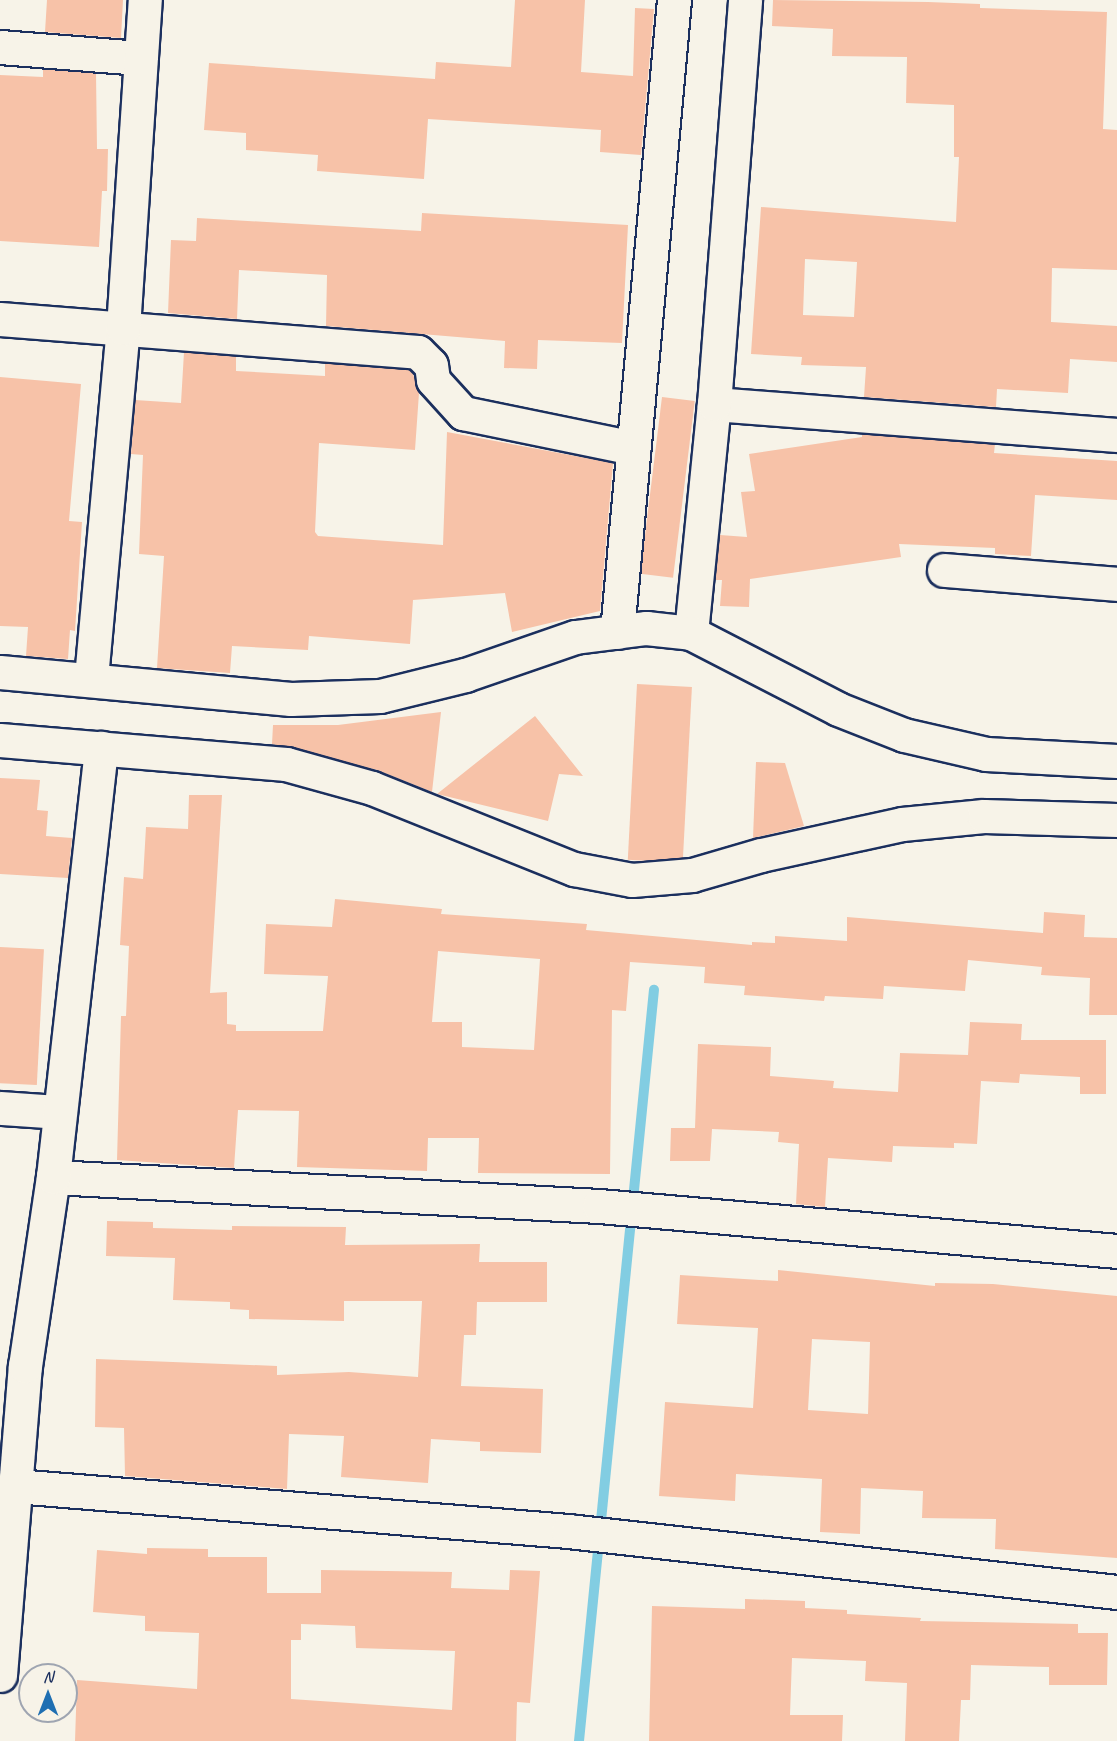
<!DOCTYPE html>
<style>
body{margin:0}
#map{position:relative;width:1117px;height:1741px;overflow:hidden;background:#f7f3e8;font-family:Caveat,sans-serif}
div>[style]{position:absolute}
.stream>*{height:10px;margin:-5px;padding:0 5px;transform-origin:5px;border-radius:5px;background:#82cde2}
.building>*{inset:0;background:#f7c2a8;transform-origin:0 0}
.roads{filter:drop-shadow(2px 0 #1b2f5e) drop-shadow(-2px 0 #1b2f5e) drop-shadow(0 2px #1b2f5e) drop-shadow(0 -2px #1b2f5e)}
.street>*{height:33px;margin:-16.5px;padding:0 16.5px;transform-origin:16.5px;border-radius:16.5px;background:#f7f3e8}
.secondary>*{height:33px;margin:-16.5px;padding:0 16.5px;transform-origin:16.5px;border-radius:16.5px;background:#f7f3e8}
span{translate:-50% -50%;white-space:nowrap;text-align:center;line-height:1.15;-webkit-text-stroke:6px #f7f3e8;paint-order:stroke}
.north{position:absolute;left:18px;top:1663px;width:60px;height:60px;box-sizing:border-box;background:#f7f3e8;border:2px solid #9fa5b1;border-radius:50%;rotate:0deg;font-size:16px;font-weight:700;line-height:24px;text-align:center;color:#1b2f5e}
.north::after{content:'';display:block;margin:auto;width:21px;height:27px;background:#1f6fb2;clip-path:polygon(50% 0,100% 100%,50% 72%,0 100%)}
</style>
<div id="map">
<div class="stream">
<div style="left:579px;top:1741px;width:755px;rotate:-84.3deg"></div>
</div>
<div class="building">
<div style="clip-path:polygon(47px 0,123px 0,121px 38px,45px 32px)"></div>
<div style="clip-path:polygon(515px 0,585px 0,581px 72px,633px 76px,635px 8px,654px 9px,641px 155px,600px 152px,601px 130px,428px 119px,424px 179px,317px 171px,318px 155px,246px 150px,246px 133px,204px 130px,209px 63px,435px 79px,436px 62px,511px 67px)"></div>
<div style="clip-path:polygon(evenodd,773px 0,928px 2px,980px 4px,980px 8px,1107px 12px,1103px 129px,1117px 130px,1117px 270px,1052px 268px,1051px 322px,1117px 326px,1117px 362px,1070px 359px,1068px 393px,997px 389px,996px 407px,864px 397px,866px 367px,801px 365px,802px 357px,751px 354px,761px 207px,956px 222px,959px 157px,954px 157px,954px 105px,906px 103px,907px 57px,832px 56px,833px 29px,772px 26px,773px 0,805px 259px,857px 262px,854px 317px,803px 315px,805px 259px)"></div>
<div style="clip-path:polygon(43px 69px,96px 73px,97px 149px,108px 149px,107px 191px,102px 191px,99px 247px,0 241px,0 75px,43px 77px)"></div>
<div style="clip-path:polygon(422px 213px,628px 225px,622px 343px,538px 340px,537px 369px,504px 368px,505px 341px,326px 326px,327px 275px,239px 270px,237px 319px,168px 313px,171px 240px,196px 241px,197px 218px,421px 231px)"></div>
<div style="clip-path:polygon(184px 352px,236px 356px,236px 371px,325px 376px,325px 363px,410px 370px,413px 374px,419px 393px,415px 450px,319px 443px,315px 532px,318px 536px,443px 545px,447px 432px,613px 463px,600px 611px,512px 632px,505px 593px,413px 600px,410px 644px,309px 636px,308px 650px,232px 646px,230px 673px,157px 668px,164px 556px,139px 554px,143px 455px,131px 454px,132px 441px,135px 400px,181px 403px)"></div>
<div style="clip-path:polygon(0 377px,81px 384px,69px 521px,82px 522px,75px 631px,70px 630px,68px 659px,26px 656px,28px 627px,0 626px)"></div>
<div style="left:662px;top:397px;width:33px;height:178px;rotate:7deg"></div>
<div style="clip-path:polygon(862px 434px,995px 444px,994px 453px,1117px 461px,1117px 500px,1035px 495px,1031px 556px,995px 554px,995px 548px,899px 544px,901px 557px,750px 579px,749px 607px,720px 606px,722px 580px,715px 580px,720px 535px,747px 537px,741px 492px,755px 491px,749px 454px,862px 437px)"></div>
<div style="left:637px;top:684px;width:55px;height:176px;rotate:3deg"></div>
<div style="clip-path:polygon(441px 712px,432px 792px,377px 770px,272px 744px,273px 725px,338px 725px)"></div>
<div style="clip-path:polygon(535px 716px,583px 776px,559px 774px,548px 821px,437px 794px)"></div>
<div style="clip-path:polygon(756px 762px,785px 763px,804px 826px,753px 838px)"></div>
<div style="clip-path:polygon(0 778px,40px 780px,37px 810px,48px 811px,46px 836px,72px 838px,68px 878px,0 874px)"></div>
<div style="clip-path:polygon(evenodd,189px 795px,222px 795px,210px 993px,227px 992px,227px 1024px,236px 1025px,236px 1031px,323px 1031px,328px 976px,264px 974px,266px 924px,332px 927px,335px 899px,442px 909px,441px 914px,587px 924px,586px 930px,752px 945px,752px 942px,775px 943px,775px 936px,847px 941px,847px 917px,1043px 933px,1044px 912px,1085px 915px,1084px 937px,1117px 938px,1117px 1015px,1089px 1015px,1090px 978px,1041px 975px,1042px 967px,968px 960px,965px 991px,884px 986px,883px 999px,825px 996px,824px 1001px,744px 995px,745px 986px,704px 983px,705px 967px,630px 962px,626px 1011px,612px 1010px,610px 1174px,478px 1173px,479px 1138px,428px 1138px,427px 1171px,297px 1167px,299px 1111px,238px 1110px,234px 1168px,117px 1160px,121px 1016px,126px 1016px,129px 946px,120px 945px,124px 877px,143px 879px,146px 827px,188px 829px,189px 795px,438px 951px,540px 959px,534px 1050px,462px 1047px,462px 1022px,432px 1022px,438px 951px)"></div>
<div style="left:0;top:947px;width:44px;height:136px;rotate:3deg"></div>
<div style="clip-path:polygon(970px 1022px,1022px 1024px,1021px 1040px,1106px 1040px,1106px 1094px,1080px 1094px,1080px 1077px,1020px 1074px,1019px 1083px,981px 1081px,977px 1144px,954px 1143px,954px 1148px,893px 1146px,892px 1162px,828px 1158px,825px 1207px,796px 1204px,799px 1144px,778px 1142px,779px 1132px,712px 1129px,710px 1161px,670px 1161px,671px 1128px,695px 1128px,698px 1044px,771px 1047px,770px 1076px,834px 1081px,833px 1088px,898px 1092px,900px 1053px,968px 1055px)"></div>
<div style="clip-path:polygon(107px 1221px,153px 1222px,153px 1228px,232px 1230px,232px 1226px,346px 1227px,345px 1245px,480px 1244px,479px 1262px,547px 1262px,547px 1302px,477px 1302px,476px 1335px,464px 1335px,461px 1386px,543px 1389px,541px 1453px,480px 1451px,480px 1442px,431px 1439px,428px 1483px,341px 1477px,344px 1436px,289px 1434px,287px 1489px,125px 1476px,124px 1428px,95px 1427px,96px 1359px,277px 1366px,277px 1375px,349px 1372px,418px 1377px,422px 1301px,344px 1301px,344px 1321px,249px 1319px,249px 1310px,230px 1309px,230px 1302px,173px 1300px,175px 1258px,106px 1256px)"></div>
<div style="clip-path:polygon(evenodd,778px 1270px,935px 1286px,935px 1283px,993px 1284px,1117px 1296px,1117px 1558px,995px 1549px,996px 1519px,922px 1518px,923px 1491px,861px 1488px,860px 1534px,820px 1532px,822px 1479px,736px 1474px,735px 1501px,659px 1496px,665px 1402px,753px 1408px,758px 1328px,677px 1324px,680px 1275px,778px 1281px,778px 1270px,812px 1339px,870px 1342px,868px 1414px,808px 1410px,812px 1339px)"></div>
<div style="clip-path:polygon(evenodd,147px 1548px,208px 1549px,208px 1557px,267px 1557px,267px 1593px,321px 1593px,321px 1570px,452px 1572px,451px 1588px,509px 1590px,510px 1570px,540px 1571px,530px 1703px,517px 1702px,516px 1741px,75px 1741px,77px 1680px,197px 1689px,199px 1633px,145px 1631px,145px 1616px,93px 1612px,97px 1550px,147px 1554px,147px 1548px,301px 1624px,355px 1626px,356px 1648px,455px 1651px,452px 1710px,291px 1699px,291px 1640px,301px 1640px,301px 1624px)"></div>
<div style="clip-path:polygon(745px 1599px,805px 1601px,805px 1608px,847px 1610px,847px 1614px,921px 1618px,920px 1621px,1078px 1624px,1078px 1633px,1108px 1633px,1107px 1685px,1049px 1685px,1049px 1667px,971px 1665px,970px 1700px,961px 1700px,959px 1741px,905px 1741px,907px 1683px,865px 1681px,866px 1661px,792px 1658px,790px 1715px,843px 1715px,842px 1741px,649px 1741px,652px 1606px,745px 1609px)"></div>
</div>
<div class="roads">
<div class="street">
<div style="left:0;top:47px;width:141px;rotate:4.5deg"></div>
<div style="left:0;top:319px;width:419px;rotate:4.5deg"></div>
<div style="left:418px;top:352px;width:18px;rotate:45deg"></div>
<div style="left:431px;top:365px;width:15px;rotate:82deg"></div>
<div style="left:433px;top:380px;width:45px;rotate:47.7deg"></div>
<div style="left:463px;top:413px;width:174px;rotate:11.6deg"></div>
<div style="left:714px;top:404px;width:404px;rotate:4.4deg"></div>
<div style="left:944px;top:570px;width:174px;rotate:4.6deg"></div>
<div style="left:617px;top:632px;width:635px;rotate:-84.85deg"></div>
<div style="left:691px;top:633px;width:230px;rotate:-84.3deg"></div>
<div style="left:714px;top:404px;width:405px;rotate:-85.6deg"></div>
<div style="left:91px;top:678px;width:351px;rotate:-84.8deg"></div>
<div style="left:123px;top:328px;width:329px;rotate:-86.2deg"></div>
<div style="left:0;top:1108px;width:59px;rotate:3.9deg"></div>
<div style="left:53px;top:1177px;width:547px;rotate:3.04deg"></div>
<div style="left:599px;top:1206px;width:520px;rotate:4.96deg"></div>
<div style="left:15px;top:1486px;width:555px;rotate:4.65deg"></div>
<div style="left:568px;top:1531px;width:552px;rotate:6.34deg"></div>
<div style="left:0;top:1675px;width:310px;rotate:-85.4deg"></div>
<div style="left:25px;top:1366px;width:191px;rotate:-81.6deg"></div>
<div style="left:53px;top:1177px;width:432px;rotate:-83.6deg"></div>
</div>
<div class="secondary">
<div style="left:0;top:672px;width:292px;rotate:5.3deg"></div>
<div style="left:291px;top:699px;width:89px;rotate:-1.9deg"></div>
<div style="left:380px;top:696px;width:88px;rotate:-13.9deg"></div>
<div style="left:465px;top:675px;width:116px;rotate:-19.1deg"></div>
<div style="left:575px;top:637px;width:72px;rotate:-7.2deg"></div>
<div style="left:646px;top:628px;width:45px;rotate:6.3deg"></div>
<div style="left:691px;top:633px;width:165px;rotate:27.3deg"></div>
<div style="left:838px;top:709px;width:71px;rotate:21.5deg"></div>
<div style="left:904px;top:735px;width:84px;rotate:13deg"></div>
<div style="left:986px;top:754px;width:131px;rotate:3.1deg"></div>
<div style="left:0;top:740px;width:287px;rotate:4.8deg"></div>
<div style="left:286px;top:764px;width:89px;rotate:15.6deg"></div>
<div style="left:372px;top:788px;width:218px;rotate:21.9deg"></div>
<div style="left:574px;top:869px;width:59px;rotate:10.7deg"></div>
<div style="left:632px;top:880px;width:60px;rotate:-4.8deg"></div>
<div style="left:692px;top:875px;width:72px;rotate:-16.2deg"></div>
<div style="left:761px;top:855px;width:144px;rotate:-12.4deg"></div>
<div style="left:902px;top:824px;width:82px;rotate:-5.6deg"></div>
<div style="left:984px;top:816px;width:133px;rotate:1.7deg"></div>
</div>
</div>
<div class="north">N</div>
</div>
